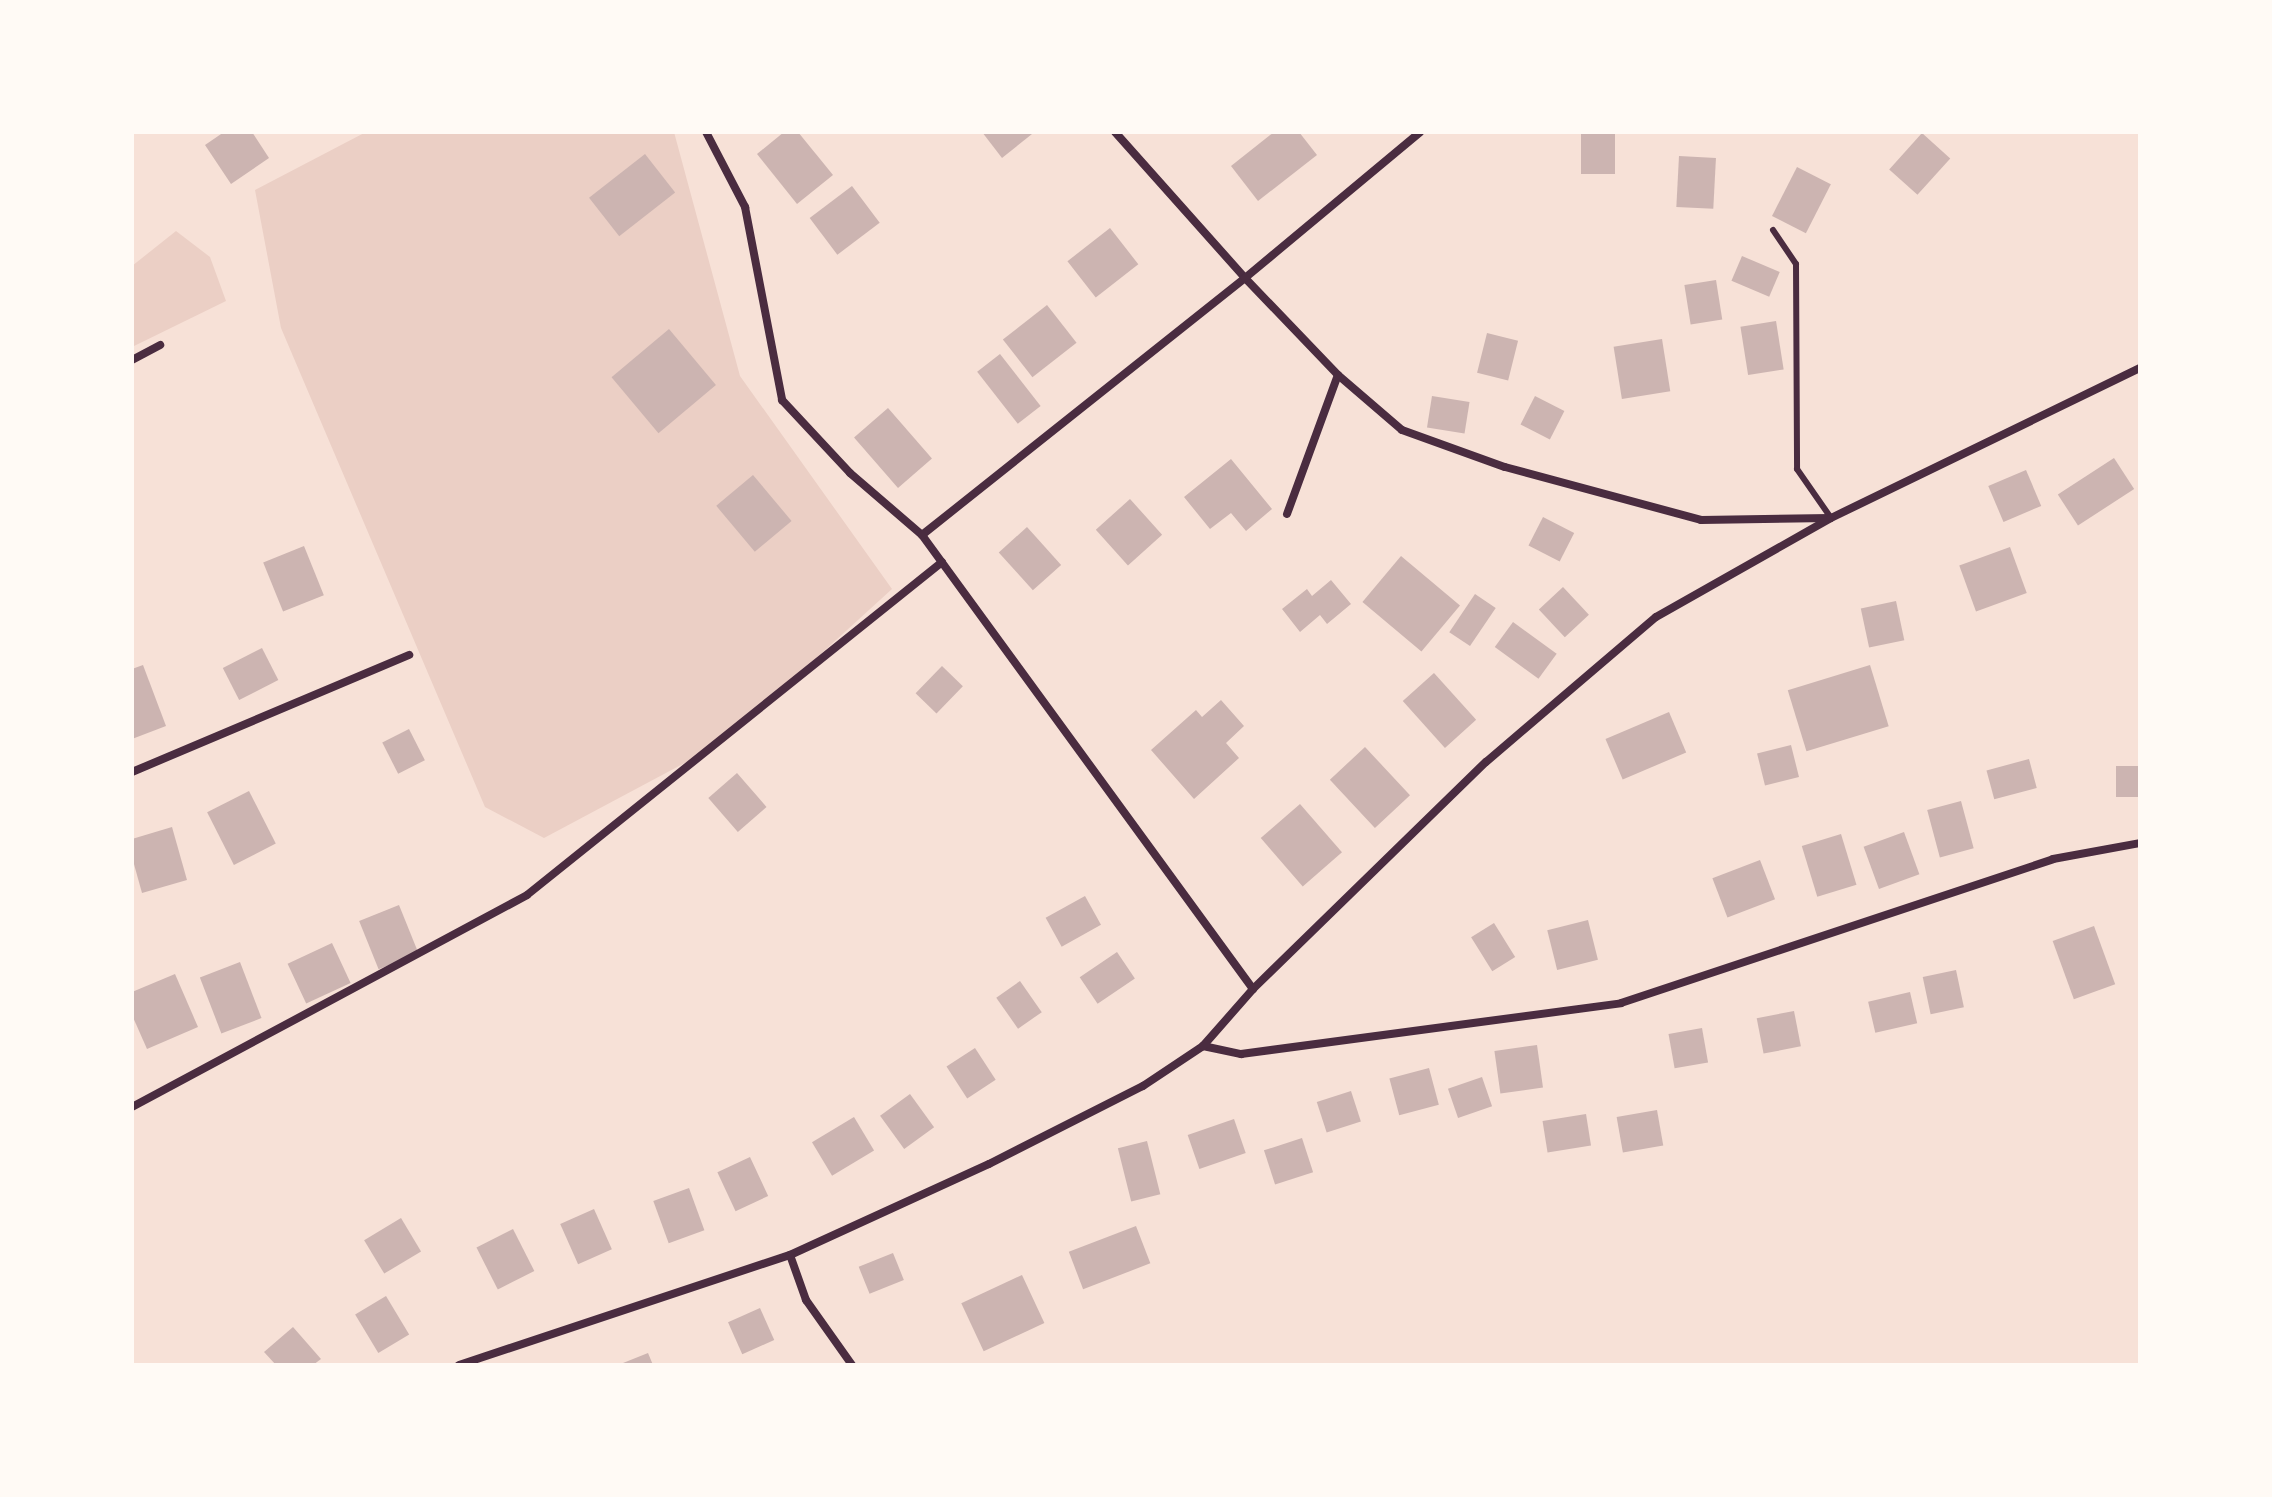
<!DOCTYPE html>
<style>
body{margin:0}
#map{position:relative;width:2272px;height:1497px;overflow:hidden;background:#f7e1d7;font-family:Mulish,sans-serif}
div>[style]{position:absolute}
.green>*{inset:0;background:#ebcfc5}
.building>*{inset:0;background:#ccb4b1;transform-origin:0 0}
.service>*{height:6px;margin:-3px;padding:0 3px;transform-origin:3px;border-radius:3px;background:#4a2c40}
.minor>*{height:8px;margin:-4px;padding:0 4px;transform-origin:4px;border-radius:4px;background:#4a2c40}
span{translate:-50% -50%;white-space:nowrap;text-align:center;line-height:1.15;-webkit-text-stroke:6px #fffaf5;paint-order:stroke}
.frame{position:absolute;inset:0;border:134px solid #fffaf5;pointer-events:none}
</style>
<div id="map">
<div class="green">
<div style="clip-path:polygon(366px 132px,674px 132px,740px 376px,892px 589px,724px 742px,544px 838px,485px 807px,281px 328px,255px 190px)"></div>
<div style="clip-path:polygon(176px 231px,210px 257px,226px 301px,132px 347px,132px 266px)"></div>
</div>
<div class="building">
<div style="clip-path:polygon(224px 132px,252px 132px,269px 158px,231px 184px,205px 145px)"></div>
<div style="clip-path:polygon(784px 132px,798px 132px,833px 175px,797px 204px,757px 154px)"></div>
<div style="clip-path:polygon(982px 132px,1030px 132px,1032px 134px,1002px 158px)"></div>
<div style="clip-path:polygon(1274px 132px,1299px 132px,1317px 155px,1258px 201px,1231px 166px)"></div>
<div style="left:1581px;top:132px;width:34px;height:42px"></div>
<div style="left:1922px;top:133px;width:38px;height:49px;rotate:42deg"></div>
<div style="left:645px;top:154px;width:49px;height:71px;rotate:52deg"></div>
<div style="left:1679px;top:156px;width:37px;height:51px;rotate:3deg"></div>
<div style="left:1797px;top:167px;width:38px;height:55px;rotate:27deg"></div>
<div style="left:852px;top:186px;width:46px;height:53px;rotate:53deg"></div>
<div style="left:1110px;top:228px;width:46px;height:54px;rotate:52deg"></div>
<div style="left:1742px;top:256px;width:41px;height:27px;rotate:23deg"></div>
<div style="left:1716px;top:280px;width:40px;height:32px;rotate:81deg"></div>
<div style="left:1047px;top:305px;width:48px;height:56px;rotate:52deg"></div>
<div style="left:1776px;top:321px;width:49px;height:36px;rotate:81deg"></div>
<div style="left:669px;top:329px;width:73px;height:75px;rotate:50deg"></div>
<div style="left:1487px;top:333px;width:32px;height:41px;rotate:14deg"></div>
<div style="left:1662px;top:339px;width:53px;height:49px;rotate:81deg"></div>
<div style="left:1000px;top:354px;width:66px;height:29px;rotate:52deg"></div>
<div style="left:1432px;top:396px;width:38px;height:32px;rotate:9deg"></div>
<div style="left:1535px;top:396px;width:33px;height:32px;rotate:27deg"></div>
<div style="left:888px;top:408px;width:67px;height:45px;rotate:49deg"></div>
<div style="left:2114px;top:458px;width:37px;height:67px;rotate:57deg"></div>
<div style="clip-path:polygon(1231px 459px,1272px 509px,1246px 531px,1231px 513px,1210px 529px,1184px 497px)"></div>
<div style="left:2026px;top:470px;width:39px;height:41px;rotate:67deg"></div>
<div style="left:753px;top:475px;width:60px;height:48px;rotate:50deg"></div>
<div style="left:1130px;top:499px;width:48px;height:46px;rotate:48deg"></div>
<div style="left:1543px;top:517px;width:35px;height:32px;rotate:27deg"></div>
<div style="left:1027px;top:527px;width:51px;height:38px;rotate:48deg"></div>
<div style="left:304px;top:546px;width:53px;height:44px;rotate:68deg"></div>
<div style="left:2010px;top:547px;width:49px;height:54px;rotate:70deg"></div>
<div style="left:1401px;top:556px;width:77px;height:60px;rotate:40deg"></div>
<div style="clip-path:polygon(1331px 580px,1351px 604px,1327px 624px,1320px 615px,1300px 632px,1282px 609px,1307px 589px,1312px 596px)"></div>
<div style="left:1563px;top:587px;width:38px;height:33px;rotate:47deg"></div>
<div style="left:1475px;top:594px;width:25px;height:46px;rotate:34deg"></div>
<div style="left:1896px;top:601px;width:40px;height:36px;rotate:78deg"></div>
<div style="left:1513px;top:622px;width:54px;height:31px;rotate:36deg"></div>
<div style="left:262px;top:648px;width:36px;height:44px;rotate:63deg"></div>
<div style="clip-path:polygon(143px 665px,166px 726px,132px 739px,132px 669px)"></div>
<div style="left:1870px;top:665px;width:64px;height:86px;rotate:73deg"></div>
<div style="left:942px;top:666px;width:29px;height:38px;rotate:44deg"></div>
<div style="left:1434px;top:673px;width:63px;height:42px;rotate:48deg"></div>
<div style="clip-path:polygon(1221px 700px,1244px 726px,1226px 743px,1239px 758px,1194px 799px,1151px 750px,1196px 710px,1202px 717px)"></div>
<div style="left:1669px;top:712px;width:44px;height:69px;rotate:67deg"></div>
<div style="left:409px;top:729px;width:35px;height:30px;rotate:63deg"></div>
<div style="left:1791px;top:745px;width:33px;height:35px;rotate:76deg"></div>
<div style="left:1365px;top:747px;width:66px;height:48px;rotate:47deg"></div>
<div style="left:2029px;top:759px;width:30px;height:44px;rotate:75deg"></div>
<div style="left:2140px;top:766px;width:31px;height:24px;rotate:90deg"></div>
<div style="left:737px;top:773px;width:45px;height:38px;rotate:49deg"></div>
<div style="left:249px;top:791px;width:59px;height:47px;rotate:63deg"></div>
<div style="left:1961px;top:801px;width:49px;height:35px;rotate:75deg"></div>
<div style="left:1300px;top:804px;width:64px;height:52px;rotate:49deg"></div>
<div style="clip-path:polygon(172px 827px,187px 880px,142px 893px,132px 857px,132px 839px)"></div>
<div style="left:1904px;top:832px;width:45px;height:43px;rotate:70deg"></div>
<div style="left:1841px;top:834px;width:53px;height:41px;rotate:73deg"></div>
<div style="left:1760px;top:860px;width:42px;height:51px;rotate:69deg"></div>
<div style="left:1085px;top:896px;width:33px;height:45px;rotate:61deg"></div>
<div style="left:399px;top:905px;width:52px;height:43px;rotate:68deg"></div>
<div style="left:1588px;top:920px;width:41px;height:42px;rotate:76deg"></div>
<div style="left:1494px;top:923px;width:40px;height:27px;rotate:58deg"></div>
<div style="left:2094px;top:926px;width:62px;height:44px;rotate:70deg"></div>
<div style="left:332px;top:943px;width:44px;height:49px;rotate:65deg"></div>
<div style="left:1117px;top:952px;width:32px;height:45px;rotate:56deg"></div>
<div style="left:240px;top:962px;width:60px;height:43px;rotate:69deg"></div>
<div style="left:1956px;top:970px;width:38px;height:34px;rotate:78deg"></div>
<div style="clip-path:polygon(175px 974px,198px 1027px,147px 1049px,132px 1015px,132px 992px)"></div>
<div style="left:1020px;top:981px;width:38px;height:29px;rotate:55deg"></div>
<div style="left:1910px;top:992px;width:32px;height:43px;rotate:77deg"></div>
<div style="left:1794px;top:1011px;width:36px;height:38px;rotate:79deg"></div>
<div style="left:1702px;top:1028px;width:35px;height:34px;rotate:80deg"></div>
<div style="left:1537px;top:1045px;width:43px;height:43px;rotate:82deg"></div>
<div style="left:975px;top:1048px;width:38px;height:34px;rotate:57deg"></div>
<div style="left:1429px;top:1068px;width:38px;height:41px;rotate:75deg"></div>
<div style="left:1482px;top:1077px;width:31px;height:36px;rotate:71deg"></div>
<div style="left:1351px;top:1091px;width:32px;height:36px;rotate:72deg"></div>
<div style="left:910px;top:1094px;width:41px;height:37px;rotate:54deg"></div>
<div style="left:1657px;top:1110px;width:36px;height:41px;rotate:80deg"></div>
<div style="left:1586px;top:1114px;width:32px;height:44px;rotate:81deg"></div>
<div style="left:854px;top:1117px;width:39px;height:49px;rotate:59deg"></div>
<div style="left:1234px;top:1119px;width:36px;height:49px;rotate:71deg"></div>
<div style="left:1302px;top:1138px;width:36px;height:40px;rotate:72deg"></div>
<div style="left:1147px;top:1141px;width:55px;height:30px;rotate:76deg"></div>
<div style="left:750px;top:1157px;width:43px;height:36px;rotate:65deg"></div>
<div style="left:689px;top:1188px;width:45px;height:38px;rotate:70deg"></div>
<div style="left:594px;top:1209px;width:44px;height:37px;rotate:66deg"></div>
<div style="left:401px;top:1218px;width:39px;height:43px;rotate:59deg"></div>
<div style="left:1136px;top:1226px;width:40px;height:72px;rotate:69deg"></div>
<div style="left:513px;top:1229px;width:47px;height:41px;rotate:63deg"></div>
<div style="left:893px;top:1253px;width:29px;height:37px;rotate:68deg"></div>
<div style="left:1022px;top:1275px;width:53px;height:67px;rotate:65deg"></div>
<div style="left:386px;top:1296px;width:45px;height:36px;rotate:59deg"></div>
<div style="left:760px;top:1308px;width:35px;height:35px;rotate:66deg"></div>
<div style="clip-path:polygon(293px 1327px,321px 1359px,313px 1365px,276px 1365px,264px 1352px)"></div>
<div style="clip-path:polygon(648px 1353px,653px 1365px,618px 1365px)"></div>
</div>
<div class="service">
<div style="left:1773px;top:230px;width:41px;rotate:55.9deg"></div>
<div style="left:1796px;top:264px;width:205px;rotate:89.7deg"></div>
<div style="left:1797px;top:469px;width:60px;rotate:55.2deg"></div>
</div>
<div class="minor">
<div style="left:706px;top:132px;width:85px;rotate:62.5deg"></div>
<div style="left:745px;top:207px;width:197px;rotate:79.1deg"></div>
<div style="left:782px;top:400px;width:100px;rotate:47deg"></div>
<div style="left:850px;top:473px;width:95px;rotate:40.7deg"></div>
<div style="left:922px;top:535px;width:562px;rotate:53.91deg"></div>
<div style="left:1115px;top:132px;width:195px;rotate:48.3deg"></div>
<div style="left:1245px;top:278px;width:134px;rotate:46.2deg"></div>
<div style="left:1338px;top:375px;width:84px;rotate:40.7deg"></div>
<div style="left:1402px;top:430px;width:109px;rotate:19.8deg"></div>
<div style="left:1505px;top:467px;width:203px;rotate:15.1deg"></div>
<div style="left:1701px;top:520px;width:129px;rotate:-0.9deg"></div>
<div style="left:132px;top:360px;width:32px;rotate:-28deg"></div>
<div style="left:1287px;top:514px;width:148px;rotate:-69.9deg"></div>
<div style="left:922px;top:535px;width:413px;rotate:-38.5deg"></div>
<div style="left:1245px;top:278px;width:228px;rotate:-39.8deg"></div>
<div style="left:132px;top:772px;width:301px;rotate:-22.9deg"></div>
<div style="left:1203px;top:1046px;width:39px;rotate:12deg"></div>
<div style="left:1241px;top:1054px;width:383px;rotate:-7.6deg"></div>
<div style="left:1621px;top:1003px;width:455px;rotate:-18.4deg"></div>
<div style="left:2053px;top:859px;width:88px;rotate:-10.4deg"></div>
<div style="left:132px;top:1107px;width:448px;rotate:-28.2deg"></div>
<div style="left:527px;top:895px;width:532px;rotate:-38.74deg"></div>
<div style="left:790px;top:1255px;width:48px;rotate:70.4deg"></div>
<div style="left:806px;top:1300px;width:80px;rotate:54.7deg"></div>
<div style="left:459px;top:1365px;width:349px;rotate:-18.4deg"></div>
<div style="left:790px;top:1255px;width:219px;rotate:-24.6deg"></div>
<div style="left:989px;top:1164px;width:173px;rotate:-26.9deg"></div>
<div style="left:1143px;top:1086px;width:72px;rotate:-33.7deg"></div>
<div style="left:1203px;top:1046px;width:76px;rotate:-48.7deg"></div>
<div style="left:1253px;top:989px;width:325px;rotate:-44.3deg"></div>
<div style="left:1486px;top:762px;width:223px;rotate:-40.5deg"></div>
<div style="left:1656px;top:617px;width:201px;rotate:-29.5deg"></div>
<div style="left:1831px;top:518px;width:343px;rotate:-25.9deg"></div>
</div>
<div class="frame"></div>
</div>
